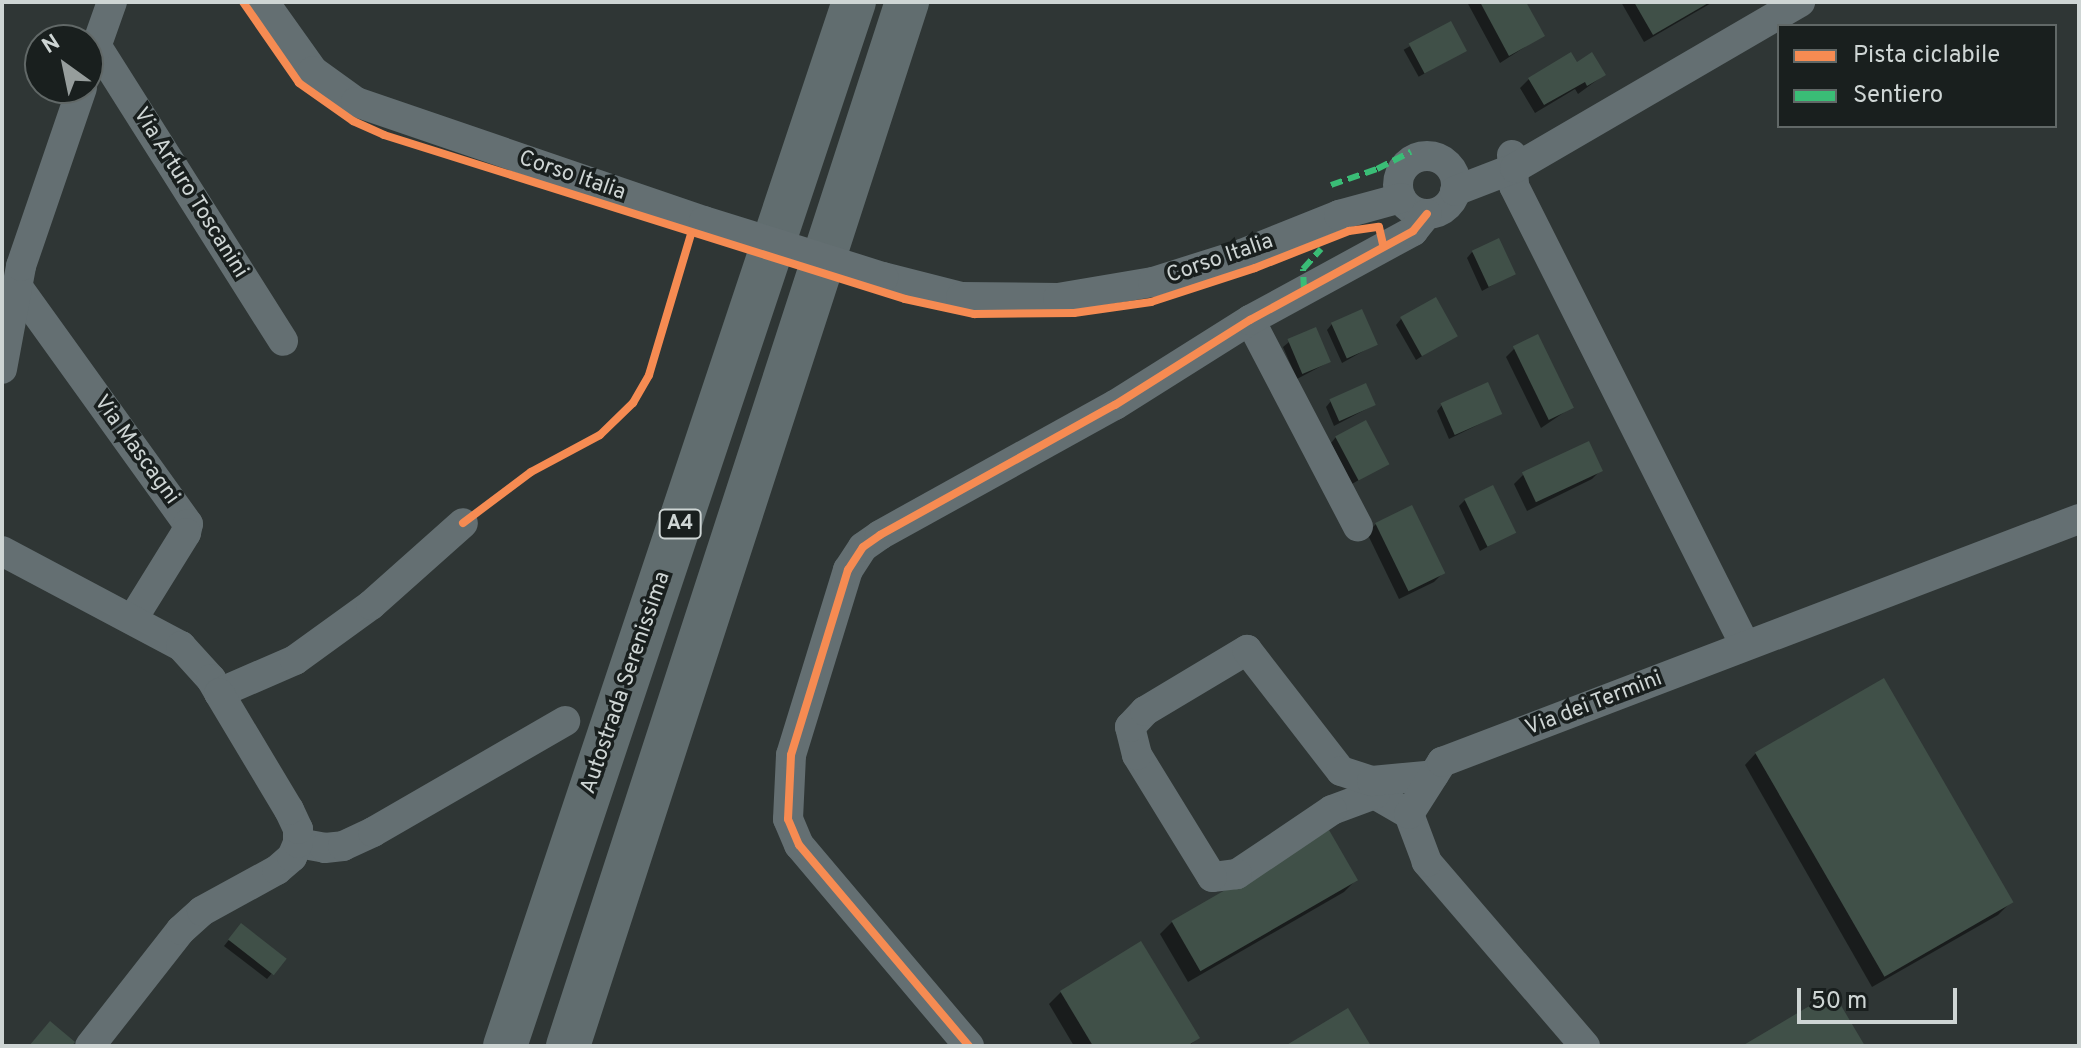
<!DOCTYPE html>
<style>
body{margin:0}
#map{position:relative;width:2081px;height:1048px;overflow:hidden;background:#2f3635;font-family:Overpass,sans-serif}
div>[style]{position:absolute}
.shadow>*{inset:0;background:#0007;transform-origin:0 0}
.building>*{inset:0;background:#405048;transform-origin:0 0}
.minor>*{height:30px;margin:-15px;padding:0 15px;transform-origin:15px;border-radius:15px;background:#646f72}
.minor>.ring{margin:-15px;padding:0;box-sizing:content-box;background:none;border:30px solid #646f72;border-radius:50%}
.highway>*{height:44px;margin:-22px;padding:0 22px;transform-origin:22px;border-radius:22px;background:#616d6f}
.minor-bridge>*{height:30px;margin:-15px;padding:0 15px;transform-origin:15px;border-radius:15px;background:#646f72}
.quiet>*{height:6px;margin-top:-3px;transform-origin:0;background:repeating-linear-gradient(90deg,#3abd76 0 12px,transparent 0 18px)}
.cycleway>*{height:8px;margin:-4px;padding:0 4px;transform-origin:4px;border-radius:4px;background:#f68b52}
span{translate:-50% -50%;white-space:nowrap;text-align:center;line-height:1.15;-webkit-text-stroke:7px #191f1e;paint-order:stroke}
.shield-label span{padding:2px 6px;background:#191f1e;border:2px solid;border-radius:6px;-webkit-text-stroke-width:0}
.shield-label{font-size:20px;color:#ced5d4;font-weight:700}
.street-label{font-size:22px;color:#ced5d4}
.frame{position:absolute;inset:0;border:4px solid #ced5d4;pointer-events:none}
.legend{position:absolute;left:1777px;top:24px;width:280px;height:104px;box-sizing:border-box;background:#191f1e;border:2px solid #616867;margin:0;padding:10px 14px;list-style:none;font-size:24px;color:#ced5d4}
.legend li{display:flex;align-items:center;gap:16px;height:40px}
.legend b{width:40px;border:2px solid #616867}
.north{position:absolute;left:24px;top:24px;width:80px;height:80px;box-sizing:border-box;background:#191f1e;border:2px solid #616867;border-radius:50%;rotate:327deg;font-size:22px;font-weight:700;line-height:32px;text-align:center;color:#ced5d4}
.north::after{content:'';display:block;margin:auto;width:28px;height:36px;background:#969d9c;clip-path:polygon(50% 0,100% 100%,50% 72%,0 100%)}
.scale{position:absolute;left:1797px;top:988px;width:160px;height:36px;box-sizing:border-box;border:4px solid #ced5d4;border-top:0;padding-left:10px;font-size:24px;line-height:28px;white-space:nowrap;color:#ced5d4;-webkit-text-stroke:6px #191f1e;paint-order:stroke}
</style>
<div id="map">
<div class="shadow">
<div style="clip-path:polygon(1467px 2px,1528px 2px,1525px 4px,1542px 36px,1500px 63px)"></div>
<div style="clip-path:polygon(1621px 2px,1713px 2px,1644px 42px)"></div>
<div style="left:1450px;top:24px;width:31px;height:53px;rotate:61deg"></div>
<div style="clip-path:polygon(1576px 64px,1604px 75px,1578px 94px,1575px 89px,1535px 113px,1520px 88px,1529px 79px)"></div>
<div style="clip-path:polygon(1472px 252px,1513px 274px,1482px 291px,1467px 258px)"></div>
<div style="clip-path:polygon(1401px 319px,1455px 335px,1416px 360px,1396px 325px)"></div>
<div style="clip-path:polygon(1332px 324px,1376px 344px,1342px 363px,1327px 330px)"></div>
<div style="clip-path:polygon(1289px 342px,1329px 362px,1297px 379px,1283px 347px)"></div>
<div style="clip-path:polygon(1515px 348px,1572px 407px,1541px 428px,1506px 357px)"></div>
<div style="clip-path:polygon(1331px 401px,1374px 405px,1334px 426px,1326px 407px)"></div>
<div style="clip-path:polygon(1442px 405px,1500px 414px,1449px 439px,1437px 411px)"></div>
<div style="clip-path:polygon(1336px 437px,1386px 464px,1352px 484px,1331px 443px)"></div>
<div style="clip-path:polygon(1588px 444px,1601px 470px,1592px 479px,1527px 511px,1514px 484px,1523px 475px)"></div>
<div style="clip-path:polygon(1465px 500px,1514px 532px,1480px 551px,1459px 506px)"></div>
<div style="clip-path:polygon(1376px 524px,1443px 573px,1434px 582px,1399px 599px,1367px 533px)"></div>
<div style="clip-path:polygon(1756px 753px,2010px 903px,1998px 915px,1872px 987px,1745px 765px)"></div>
<div style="clip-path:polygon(1356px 880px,1344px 892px,1188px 982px,1160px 934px,1172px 922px)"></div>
<div style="clip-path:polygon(236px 931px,284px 959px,267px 979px,224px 946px)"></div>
<div style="clip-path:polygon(1061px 992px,1198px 1038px,1189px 1046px,1074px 1046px,1049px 1004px)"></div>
</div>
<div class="building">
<div style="clip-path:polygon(1480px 2px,1526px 2px,1545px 36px,1509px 56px)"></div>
<div style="clip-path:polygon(1634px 2px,1710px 2px,1653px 35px)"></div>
<div style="left:1451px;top:21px;width:34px;height:48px;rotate:62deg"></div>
<div style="clip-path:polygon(1571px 52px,1577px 62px,1592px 52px,1606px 75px,1587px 86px,1585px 82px,1544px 105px,1528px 78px)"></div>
<div style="left:1499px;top:238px;width:40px;height:30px;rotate:65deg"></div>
<div style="left:1436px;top:297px;width:45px;height:41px;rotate:61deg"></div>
<div style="left:1362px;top:309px;width:39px;height:34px;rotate:66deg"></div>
<div style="left:1316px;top:327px;width:38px;height:31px;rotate:67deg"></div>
<div style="left:1538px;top:334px;width:82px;height:28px;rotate:64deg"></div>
<div style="left:1488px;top:382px;width:35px;height:52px;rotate:66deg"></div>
<div style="left:1366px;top:383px;width:24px;height:40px;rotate:66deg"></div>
<div style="left:1366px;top:420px;width:50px;height:35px;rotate:62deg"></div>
<div style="left:1589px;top:441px;width:33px;height:74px;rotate:65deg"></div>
<div style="left:1493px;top:485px;width:53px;height:32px;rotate:64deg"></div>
<div style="left:1412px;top:505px;width:76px;height:41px;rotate:64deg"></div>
<div style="left:1884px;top:678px;width:259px;height:149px;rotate:60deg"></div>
<div style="left:1329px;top:830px;width:58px;height:182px;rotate:60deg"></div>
<div style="left:241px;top:923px;width:58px;height:21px;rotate:38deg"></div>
<div style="clip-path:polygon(1141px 941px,1200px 1038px,1187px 1046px,1093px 1046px,1060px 991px)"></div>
<div style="clip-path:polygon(1833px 992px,1865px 1046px,1742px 1046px)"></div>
<div style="clip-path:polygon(1348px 1008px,1371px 1046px,1285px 1046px)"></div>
<div style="clip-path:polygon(50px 1021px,75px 1042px,72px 1046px,29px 1046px)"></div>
</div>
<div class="minor">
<div style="left:264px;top:2px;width:85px;rotate:54.6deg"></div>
<div style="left:313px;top:71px;width:53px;rotate:35.8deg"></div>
<div style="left:356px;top:102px;width:368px;rotate:18.9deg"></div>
<div style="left:96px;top:45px;width:350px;rotate:57.7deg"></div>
<div style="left:90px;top:64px;width:66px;rotate:-70.5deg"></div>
<div style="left:1512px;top:155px;width:31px;rotate:86deg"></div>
<div style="left:1514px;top:186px;width:514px;rotate:63.29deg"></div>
<div class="ring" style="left:1398px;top:156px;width:28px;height:28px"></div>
<div style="left:1455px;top:191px;width:64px;rotate:-21deg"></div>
<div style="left:1515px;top:168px;width:330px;rotate:-30.2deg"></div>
<div style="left:883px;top:277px;width:81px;rotate:14.4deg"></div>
<div style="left:961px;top:297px;width:97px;rotate:0.6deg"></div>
<div style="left:1058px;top:298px;width:96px;rotate:-9.6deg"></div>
<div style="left:1153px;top:282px;width:93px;rotate:-17.5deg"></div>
<div style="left:1242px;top:254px;width:105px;rotate:-21.9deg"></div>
<div style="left:1339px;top:215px;width:64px;rotate:-15.3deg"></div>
<div style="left:17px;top:286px;width:293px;rotate:54.3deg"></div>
<div style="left:188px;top:524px;width:9px;rotate:103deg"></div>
<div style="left:186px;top:533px;width:102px;rotate:121.8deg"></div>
<div style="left:1250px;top:320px;width:233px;rotate:62.4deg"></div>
<div style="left:2px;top:369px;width:105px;rotate:-79.5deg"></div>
<div style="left:21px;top:266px;width:188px;rotate:-71.1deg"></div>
<div style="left:2px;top:551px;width:203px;rotate:28deg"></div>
<div style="left:181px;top:646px;width:45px;rotate:47.7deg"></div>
<div style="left:211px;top:679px;width:16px;rotate:60deg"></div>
<div style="left:219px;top:693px;width:83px;rotate:-23.5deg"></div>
<div style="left:295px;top:660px;width:94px;rotate:-35.9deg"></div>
<div style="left:371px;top:605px;width:123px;rotate:-41.7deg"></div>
<div style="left:1409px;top:814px;width:39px;rotate:-150deg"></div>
<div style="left:1375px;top:794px;width:46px;rotate:159.6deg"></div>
<div style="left:1332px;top:810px;width:115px;rotate:146deg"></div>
<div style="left:1237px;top:874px;width:25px;rotate:173deg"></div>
<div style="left:1212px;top:877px;width:143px;rotate:-121.6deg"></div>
<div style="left:1137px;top:755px;width:29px;rotate:-104deg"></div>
<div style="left:1130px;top:727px;width:22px;rotate:-47deg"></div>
<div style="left:1145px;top:711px;width:119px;rotate:-30.9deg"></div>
<div style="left:1247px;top:650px;width:153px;rotate:52.2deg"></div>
<div style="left:1341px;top:771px;width:33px;rotate:18deg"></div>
<div style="left:1372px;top:781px;width:62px;rotate:-5.5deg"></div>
<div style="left:298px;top:843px;width:27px;rotate:10deg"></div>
<div style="left:325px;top:848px;width:18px;rotate:-6deg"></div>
<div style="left:343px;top:846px;width:33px;rotate:-25deg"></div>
<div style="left:373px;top:832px;width:222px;rotate:-30deg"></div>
<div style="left:90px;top:1046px;width:147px;rotate:-51.9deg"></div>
<div style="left:181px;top:930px;width:28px;rotate:-42deg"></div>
<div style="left:202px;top:911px;width:85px;rotate:-28.7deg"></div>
<div style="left:277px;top:870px;width:20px;rotate:-41deg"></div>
<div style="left:292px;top:857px;width:15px;rotate:-67deg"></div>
<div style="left:298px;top:843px;width:14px;rotate:-90deg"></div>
<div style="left:298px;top:829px;width:21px;rotate:-115deg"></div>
<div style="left:289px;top:810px;width:136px;rotate:-120.9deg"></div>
<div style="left:969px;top:1046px;width:263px;rotate:-130.2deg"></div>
<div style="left:799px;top:845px;width:28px;rotate:-113deg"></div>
<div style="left:788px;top:819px;width:64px;rotate:-87.3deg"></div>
<div style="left:791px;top:755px;width:194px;rotate:-72.9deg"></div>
<div style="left:848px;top:570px;width:27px;rotate:-57deg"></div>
<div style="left:863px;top:547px;width:21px;rotate:-35deg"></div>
<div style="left:880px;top:535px;width:269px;rotate:-29deg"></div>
<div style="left:1115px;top:405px;width:160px;rotate:-32.2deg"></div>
<div style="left:1250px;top:320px;width:186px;rotate:-28.6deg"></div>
<div style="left:1413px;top:231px;width:22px;rotate:-51deg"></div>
<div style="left:1585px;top:1046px;width:243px;rotate:-130.7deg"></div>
<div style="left:1427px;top:862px;width:51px;rotate:-110.6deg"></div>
<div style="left:1409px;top:814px;width:62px;rotate:-57.6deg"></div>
<div style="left:1442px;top:762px;width:682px;rotate:-20.88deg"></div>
</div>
<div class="highway">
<div style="left:505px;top:1046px;width:1101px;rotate:-71.52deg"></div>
<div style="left:568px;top:1046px;width:1098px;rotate:-72.01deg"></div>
</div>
<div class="minor-bridge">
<div style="left:704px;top:221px;width:188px;rotate:17.4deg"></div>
</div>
<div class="quiet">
<div style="left:1331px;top:185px;width:49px;rotate:-19.2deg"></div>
<div style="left:1377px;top:169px;width:38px;rotate:-27deg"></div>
<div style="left:1304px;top:289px;width:20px;rotate:-93deg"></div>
<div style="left:1303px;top:269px;width:27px;rotate:-48deg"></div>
</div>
<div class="cycleway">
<div style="left:243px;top:2px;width:98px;rotate:55.3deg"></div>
<div style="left:299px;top:83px;width:66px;rotate:35.1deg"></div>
<div style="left:353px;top:121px;width:34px;rotate:24deg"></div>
<div style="left:384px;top:135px;width:546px;rotate:17.47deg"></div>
<div style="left:905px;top:299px;width:71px;rotate:12.3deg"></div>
<div style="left:974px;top:314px;width:100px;rotate:-0.6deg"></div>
<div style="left:1074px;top:313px;width:78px;rotate:-8.1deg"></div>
<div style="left:1151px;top:302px;width:109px;rotate:-18.1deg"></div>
<div style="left:1255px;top:268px;width:101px;rotate:-21.5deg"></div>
<div style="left:1349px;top:231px;width:30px;rotate:-8deg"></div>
<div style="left:1379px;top:227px;width:17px;rotate:77deg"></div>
<div style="left:463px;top:523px;width:85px;rotate:-36.9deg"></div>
<div style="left:531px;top:472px;width:78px;rotate:-28.2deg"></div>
<div style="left:600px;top:435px;width:46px;rotate:-44.1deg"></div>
<div style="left:633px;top:403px;width:32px;rotate:-60deg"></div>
<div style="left:649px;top:375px;width:147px;rotate:-73.4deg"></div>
<div style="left:969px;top:1046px;width:263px;rotate:-130.2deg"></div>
<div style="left:799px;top:845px;width:28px;rotate:-113deg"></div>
<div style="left:788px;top:819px;width:64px;rotate:-87.3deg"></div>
<div style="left:791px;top:755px;width:194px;rotate:-72.9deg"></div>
<div style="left:848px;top:570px;width:27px;rotate:-57deg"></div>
<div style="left:863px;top:547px;width:21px;rotate:-35deg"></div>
<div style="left:880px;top:535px;width:269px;rotate:-29deg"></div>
<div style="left:1115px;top:405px;width:160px;rotate:-32.2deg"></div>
<div style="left:1250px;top:320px;width:186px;rotate:-28.6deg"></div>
<div style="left:1413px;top:231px;width:22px;rotate:-51deg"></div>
</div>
<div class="shield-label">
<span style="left:680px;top:524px">A4</span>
</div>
<div class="street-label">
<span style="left:572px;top:176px;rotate:19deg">Corso Italia</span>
<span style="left:190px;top:193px;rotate:58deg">Via Arturo Toscanini</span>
<span style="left:1220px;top:259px;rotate:-19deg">Corso Italia</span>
<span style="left:136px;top:450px;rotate:54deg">Via Mascagni</span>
<span style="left:626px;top:683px;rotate:-71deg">Autostrada Serenissima</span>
<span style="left:1594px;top:704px;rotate:-21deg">Via dei Termini</span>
</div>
<div class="frame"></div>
<ul class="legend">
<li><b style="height:10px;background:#f68b52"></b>Pista ciclabile</li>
<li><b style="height:10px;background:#3abd76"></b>Sentiero</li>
</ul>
<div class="north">N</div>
<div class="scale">50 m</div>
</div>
